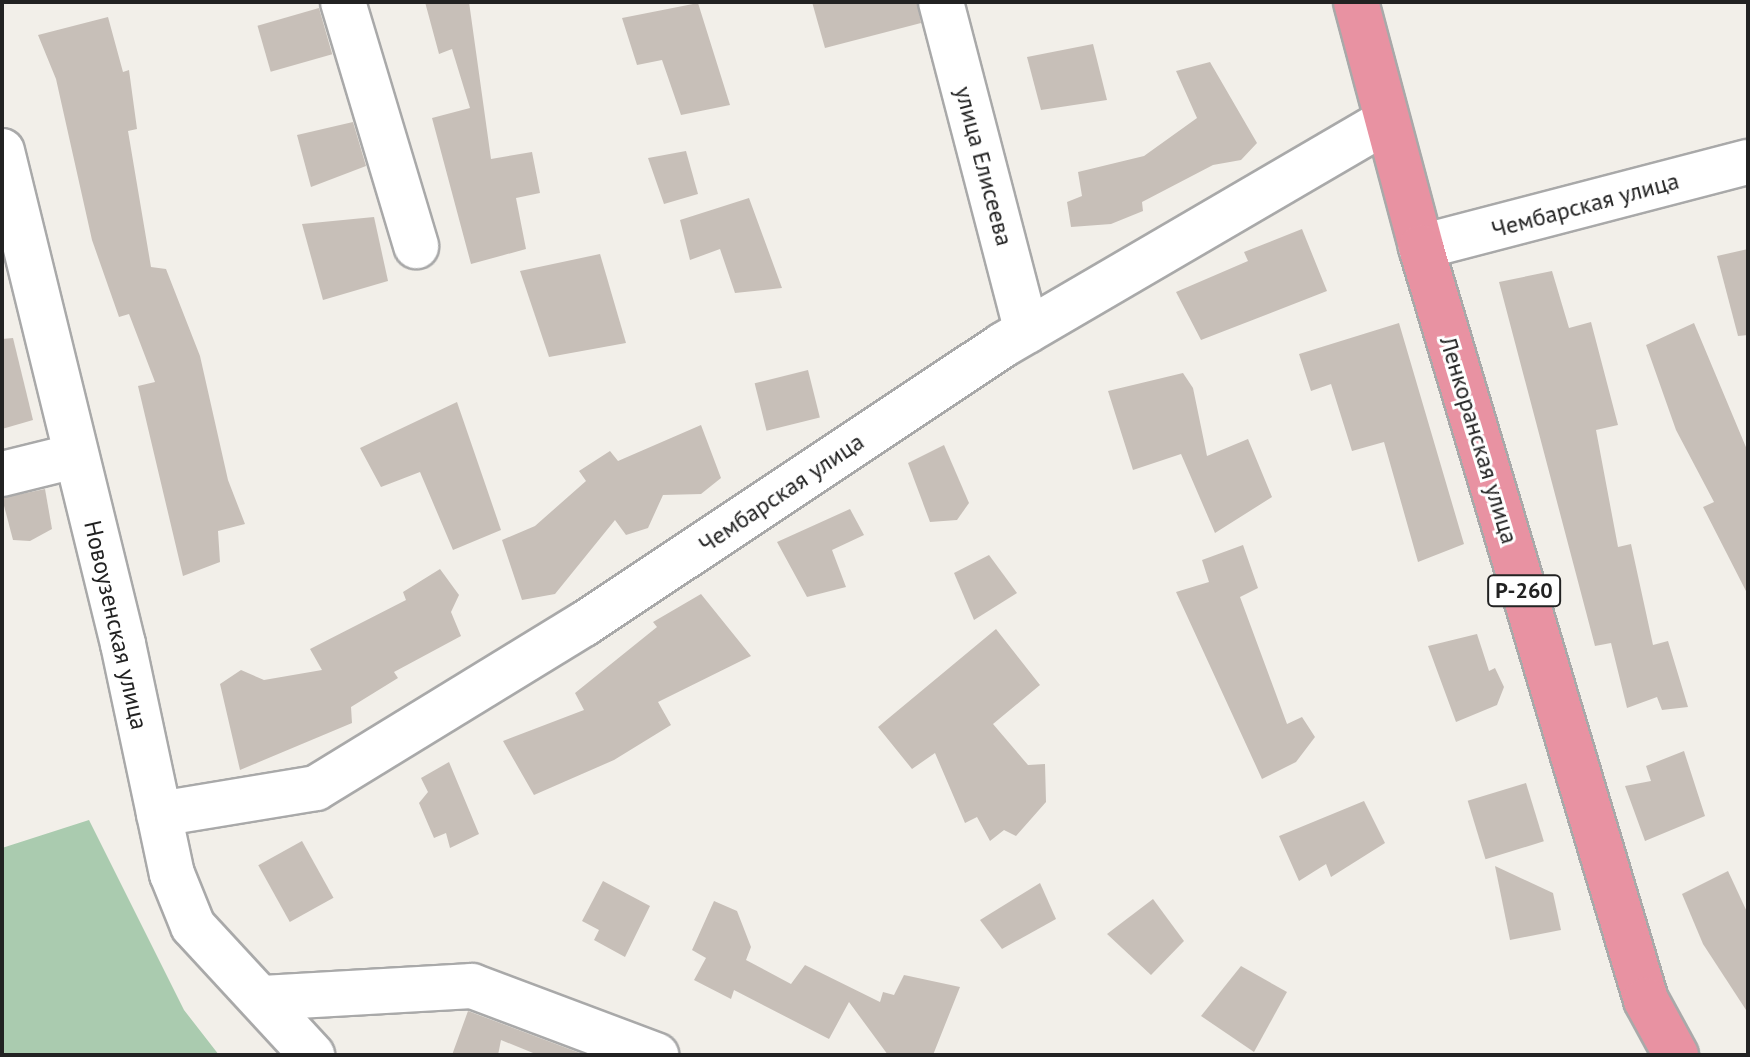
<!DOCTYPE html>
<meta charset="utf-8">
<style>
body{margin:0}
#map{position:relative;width:1750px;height:1057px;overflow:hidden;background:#f2efe9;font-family:"PT Sans",sans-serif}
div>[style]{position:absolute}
.cemetery>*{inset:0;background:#aacbaf}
.building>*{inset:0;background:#c7bfb8;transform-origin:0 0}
.roads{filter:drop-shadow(2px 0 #a9a9a9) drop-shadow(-2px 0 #a9a9a9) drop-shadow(0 2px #a9a9a9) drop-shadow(0 -2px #a9a9a9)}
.minor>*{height:44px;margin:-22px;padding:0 22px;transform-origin:22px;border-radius:22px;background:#fff}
.highway>*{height:44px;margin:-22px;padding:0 22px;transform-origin:22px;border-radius:22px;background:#e892a2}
span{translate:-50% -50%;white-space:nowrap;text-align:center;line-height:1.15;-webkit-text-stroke:6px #fff;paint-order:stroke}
.shield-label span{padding:2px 6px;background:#fff;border:2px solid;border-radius:6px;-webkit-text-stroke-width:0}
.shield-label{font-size:22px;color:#222;font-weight:700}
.street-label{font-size:24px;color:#222}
.frame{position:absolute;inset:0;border:4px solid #222;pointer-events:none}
</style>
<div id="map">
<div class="cemetery">
<div style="clip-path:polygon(89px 820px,184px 1010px,219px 1055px,2px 1055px,2px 848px)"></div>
</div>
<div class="building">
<div style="clip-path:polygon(425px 2px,469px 2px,491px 159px,532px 152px,540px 193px,516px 198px,526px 249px,471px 264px,432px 118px,470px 108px,452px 49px,439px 54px)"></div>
<div style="clip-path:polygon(812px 2px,917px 2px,921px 23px,825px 48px)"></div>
<div style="clip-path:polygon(698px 3px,730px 105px,681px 115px,662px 60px,637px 65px,622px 18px)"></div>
<div style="left:319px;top:8px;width:48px;height:64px;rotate:74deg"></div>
<div style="clip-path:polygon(108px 17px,123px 72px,129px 70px,137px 129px,128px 131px,151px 267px,166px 269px,200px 356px,228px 480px,245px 524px,218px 531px,220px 562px,183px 576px,138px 386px,155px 382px,129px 314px,119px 317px,92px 240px,56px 79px,38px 35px)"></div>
<div style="clip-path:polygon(1093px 44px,1107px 100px,1041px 110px,1027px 57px)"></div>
<div style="clip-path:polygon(1210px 62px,1257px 143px,1241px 160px,1213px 165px,1142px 202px,1143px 211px,1111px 224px,1071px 227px,1067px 202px,1082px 196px,1078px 172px,1144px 156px,1197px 118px,1176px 71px)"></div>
<div style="clip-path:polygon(353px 122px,366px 166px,311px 187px,297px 135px)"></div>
<div style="clip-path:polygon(686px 151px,698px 194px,664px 204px,648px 158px)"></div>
<div style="clip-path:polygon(749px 198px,782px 288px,735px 293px,720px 249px,690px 260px,680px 220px)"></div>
<div style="clip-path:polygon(374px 217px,388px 281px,323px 300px,302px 224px)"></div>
<div style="clip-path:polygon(1302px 229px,1327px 291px,1201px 340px,1176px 292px,1248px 261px,1244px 252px)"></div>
<div style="clip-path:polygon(1748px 249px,1748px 335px,1738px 336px,1717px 256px)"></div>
<div style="clip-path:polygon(600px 254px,626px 343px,549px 357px,520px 271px)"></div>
<div style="clip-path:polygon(1552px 271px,1569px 328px,1591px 322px,1618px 425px,1596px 430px,1618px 547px,1631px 544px,1653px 645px,1668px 641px,1688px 707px,1662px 710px,1657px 697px,1627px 708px,1611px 643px,1595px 646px,1499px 282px)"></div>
<div style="clip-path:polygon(1399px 323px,1464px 544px,1418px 562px,1384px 442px,1352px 451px,1331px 384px,1311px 391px,1299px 354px)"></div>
<div style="clip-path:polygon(1694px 323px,1748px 452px,1748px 595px,1703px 507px,1714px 502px,1676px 430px,1646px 345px)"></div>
<div style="clip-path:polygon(13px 338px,33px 420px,2px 429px,2px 339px)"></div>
<div style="left:808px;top:370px;width:49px;height:55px;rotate:76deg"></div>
<div style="clip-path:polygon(1183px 373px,1193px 388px,1207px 456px,1248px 439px,1272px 497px,1215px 533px,1181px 454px,1133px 470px,1108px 391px)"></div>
<div style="clip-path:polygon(457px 402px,501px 530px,453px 550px,420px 472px,381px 487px,360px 448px)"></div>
<div style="clip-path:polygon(701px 425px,721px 478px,701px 494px,663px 495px,648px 528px,626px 535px,615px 520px,555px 594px,522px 600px,502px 540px,535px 526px,586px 481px,579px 471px,610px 451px,618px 461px)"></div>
<div style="clip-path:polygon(944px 445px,969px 503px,957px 520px,930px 522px,908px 463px)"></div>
<div style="clip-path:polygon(45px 489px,52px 529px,30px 541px,13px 540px,2px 498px)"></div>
<div style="clip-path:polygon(850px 509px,864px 535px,832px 550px,846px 587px,807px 597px,777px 542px)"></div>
<div style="clip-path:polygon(1243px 545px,1258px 588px,1240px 597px,1287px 724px,1302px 717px,1315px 737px,1296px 762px,1262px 779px,1176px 592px,1209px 582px,1202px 560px)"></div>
<div style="clip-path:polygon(989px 555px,1017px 593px,974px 620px,954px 573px)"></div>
<div style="clip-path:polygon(440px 569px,459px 595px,451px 612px,461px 636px,394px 672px,398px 678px,351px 707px,352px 723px,240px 770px,220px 684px,241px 670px,264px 680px,322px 670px,310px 649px,406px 600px,403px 592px)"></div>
<div style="clip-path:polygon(701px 594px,751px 656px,658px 702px,671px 725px,614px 760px,534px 795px,503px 741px,584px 710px,575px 693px,657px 627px,653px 622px)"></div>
<div style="clip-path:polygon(996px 629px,1040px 685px,993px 724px,1028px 765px,1045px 764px,1046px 802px,1016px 836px,1004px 830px,990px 841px,977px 817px,965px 823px,935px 753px,912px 769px,878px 727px)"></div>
<div style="clip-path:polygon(1477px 634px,1489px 671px,1495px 668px,1504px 687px,1497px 705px,1456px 722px,1428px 646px)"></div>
<div style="clip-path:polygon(1684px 751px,1705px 816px,1645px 841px,1625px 786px,1651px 781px,1646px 766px)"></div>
<div style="clip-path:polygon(449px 762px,479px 834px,450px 848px,446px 833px,434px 838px,419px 803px,428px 792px,421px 778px)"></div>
<div style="left:1526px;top:783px;width:61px;height:61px;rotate:73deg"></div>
<div style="clip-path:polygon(1364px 801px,1385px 843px,1331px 877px,1326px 864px,1299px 881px,1279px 836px)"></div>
<div style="left:302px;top:841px;width:65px;height:50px;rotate:61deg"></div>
<div style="clip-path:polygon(1495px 866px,1553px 893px,1561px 930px,1510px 940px)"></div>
<div style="clip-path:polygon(1728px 871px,1748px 914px,1748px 1013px,1703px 944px,1682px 894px)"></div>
<div style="clip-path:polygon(603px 881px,650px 906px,625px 957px,594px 940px,599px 930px,582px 921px)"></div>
<div style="clip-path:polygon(1040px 883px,1056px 919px,1002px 949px,980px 920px)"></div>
<div style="clip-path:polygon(1153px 899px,1184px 941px,1151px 975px,1107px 934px)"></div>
<div style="clip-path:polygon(714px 901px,737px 911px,751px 947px,746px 960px,791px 984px,805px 965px,880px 1002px,883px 992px,894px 995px,904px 975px,960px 987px,933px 1055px,888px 1055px,849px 1002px,829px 1039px,734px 990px,731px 999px,694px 980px,706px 958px,692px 950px)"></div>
<div style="clip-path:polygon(1241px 966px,1287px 992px,1254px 1052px,1201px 1016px)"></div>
<div style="clip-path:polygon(468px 1011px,585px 1055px,538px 1055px,501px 1040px,498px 1055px,452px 1055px)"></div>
</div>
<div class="roads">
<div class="minor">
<div style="left:343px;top:2px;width:255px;rotate:73.3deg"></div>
<div style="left:941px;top:2px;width:340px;rotate:75.4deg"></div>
<div style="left:2px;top:151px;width:508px;rotate:76.21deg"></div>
<div style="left:123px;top:644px;width:235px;rotate:78deg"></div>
<div style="left:172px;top:874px;width:56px;rotate:68deg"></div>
<div style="left:193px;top:926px;width:176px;rotate:47.3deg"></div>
<div style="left:1421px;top:247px;width:338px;rotate:-14.6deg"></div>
<div style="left:2px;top:474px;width:75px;rotate:-13.9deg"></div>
<div style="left:159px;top:814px;width:159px;rotate:-9.4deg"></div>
<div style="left:316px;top:788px;width:314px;rotate:-31.5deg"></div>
<div style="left:584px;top:624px;width:503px;rotate:-33.66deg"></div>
<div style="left:1003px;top:345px;width:444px;rotate:-30.3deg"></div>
<div style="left:263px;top:998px;width:209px;rotate:-3.3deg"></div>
<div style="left:472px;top:986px;width:197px;rotate:20.6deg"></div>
</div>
<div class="highway">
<div style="left:1356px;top:2px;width:253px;rotate:75.1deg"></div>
<div style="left:1421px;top:247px;width:786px;rotate:73.36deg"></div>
<div style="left:1646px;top:1000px;width:63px;rotate:61.4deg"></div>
</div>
</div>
<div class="shield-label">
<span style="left:1524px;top:591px">Р-260</span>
</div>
<div class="street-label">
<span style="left:984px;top:166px;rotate:75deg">улица Елисеева</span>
<span style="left:1585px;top:205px;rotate:-15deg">Чембарская улица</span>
<span style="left:1479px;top:440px;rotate:73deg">Ленкоранская улица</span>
<span style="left:781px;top:493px;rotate:-34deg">Чембарская улица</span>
<span style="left:116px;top:625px;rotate:77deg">Новоузенская улица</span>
</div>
<div class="frame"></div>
</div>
